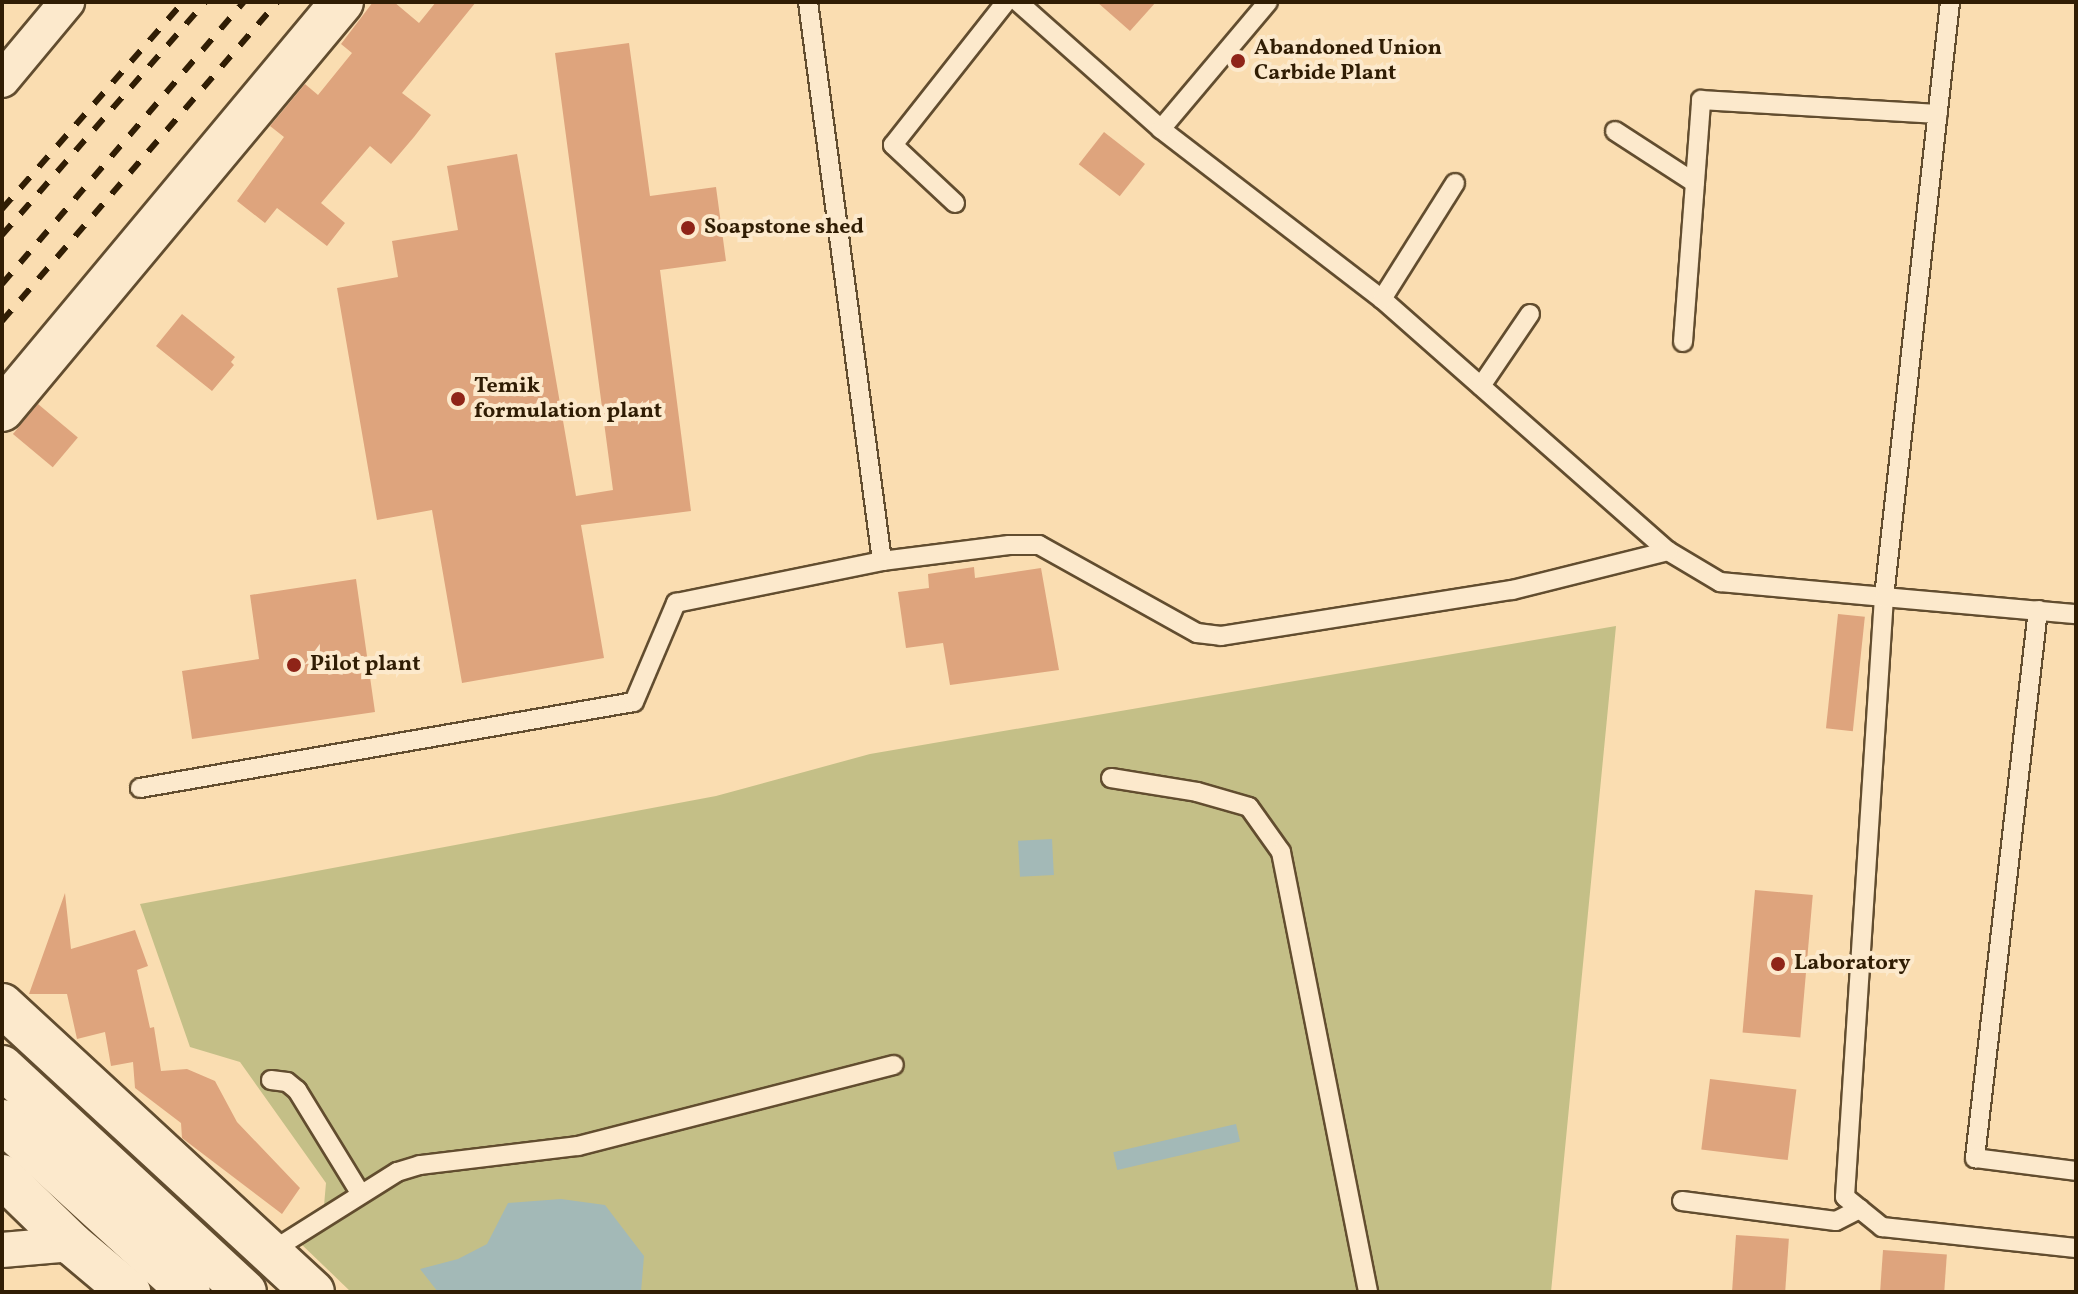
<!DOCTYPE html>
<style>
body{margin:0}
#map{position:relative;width:2078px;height:1294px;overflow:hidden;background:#faddb1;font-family:Vollkorn,serif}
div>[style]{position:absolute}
.green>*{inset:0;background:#c4bf87}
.water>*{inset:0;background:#a3b9b7;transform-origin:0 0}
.building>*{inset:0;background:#dea47d;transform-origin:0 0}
.roads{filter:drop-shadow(2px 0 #624d2f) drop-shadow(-2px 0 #624d2f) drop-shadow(0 2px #624d2f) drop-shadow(0 -2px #624d2f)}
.service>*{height:18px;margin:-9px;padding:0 9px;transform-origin:9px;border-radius:9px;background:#fce9cc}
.minor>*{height:34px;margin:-17px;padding:0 17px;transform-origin:17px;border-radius:17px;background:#fce9cc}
.tertiary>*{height:42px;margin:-21px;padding:0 21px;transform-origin:21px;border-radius:21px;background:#fce9cc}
.rail>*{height:6px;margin-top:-3px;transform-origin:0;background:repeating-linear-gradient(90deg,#301d04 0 14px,transparent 0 28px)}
.dots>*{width:22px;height:22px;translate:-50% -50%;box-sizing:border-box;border:4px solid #fce9cc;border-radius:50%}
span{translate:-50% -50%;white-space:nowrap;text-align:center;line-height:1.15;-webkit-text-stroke:8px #fce9cc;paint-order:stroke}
.poi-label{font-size:22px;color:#301d04;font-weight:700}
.left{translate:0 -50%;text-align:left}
.frame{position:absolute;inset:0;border:4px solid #301d04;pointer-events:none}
</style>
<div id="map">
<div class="green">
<div style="clip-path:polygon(1616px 626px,1551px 1292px,351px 1292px,298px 1241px,323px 1217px,326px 1183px,240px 1062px,190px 1047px,140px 904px,716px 796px,870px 754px)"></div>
</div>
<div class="water">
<div style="left:1052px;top:839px;width:36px;height:34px;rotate:87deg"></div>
<div style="left:1236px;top:1124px;width:18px;height:126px;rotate:77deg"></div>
<div style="clip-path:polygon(561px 1199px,605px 1205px,644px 1256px,641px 1292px,438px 1292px,420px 1269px,458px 1259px,487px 1244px,508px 1203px)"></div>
</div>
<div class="building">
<div style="clip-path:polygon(373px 2px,394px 2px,419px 23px,436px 2px,476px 2px,402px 93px,431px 115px,414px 137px,391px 164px,370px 146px,321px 203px,345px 223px,327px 246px,277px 208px,265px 223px,237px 201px,284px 137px,270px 126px,305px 84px,318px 95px,352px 53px,341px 44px)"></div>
<div style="clip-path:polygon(1097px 2px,1156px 2px,1130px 31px)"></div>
<div style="clip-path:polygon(629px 43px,650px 196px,716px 187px,726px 261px,660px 270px,691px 511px,581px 525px,604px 658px,462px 683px,432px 510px,377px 520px,337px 288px,398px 277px,392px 241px,458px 230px,447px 166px,517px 154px,576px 496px,613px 490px,555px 53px)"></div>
<div style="left:1104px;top:132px;width:52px;height:41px;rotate:38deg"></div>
<div style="clip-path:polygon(182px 314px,235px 357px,231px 362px,234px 365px,212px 391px,156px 346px)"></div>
<div style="left:38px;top:404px;width:52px;height:39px;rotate:40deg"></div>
<div style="clip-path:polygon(974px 567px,975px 578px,1041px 568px,1059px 670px,950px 685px,943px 643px,906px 648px,898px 592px,929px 588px,928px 574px)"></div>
<div style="clip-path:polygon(356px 579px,375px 712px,192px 739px,182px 671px,259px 659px,250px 595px)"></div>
<div style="left:1838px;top:614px;width:27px;height:115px;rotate:6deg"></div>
<div style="left:1755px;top:890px;width:58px;height:143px;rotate:5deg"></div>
<div style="clip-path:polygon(65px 893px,71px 949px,135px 930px,148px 966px,137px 970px,150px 1028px,154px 1027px,161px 1071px,187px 1069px,215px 1081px,237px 1122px,300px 1188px,282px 1214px,182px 1138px,181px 1123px,135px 1088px,133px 1062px,111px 1066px,105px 1032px,77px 1039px,67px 994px,29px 994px)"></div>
<div style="left:1710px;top:1079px;width:87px;height:71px;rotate:7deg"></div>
<div style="left:1736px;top:1235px;width:53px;height:57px;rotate:4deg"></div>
<div style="left:1883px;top:1250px;width:64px;height:42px;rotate:4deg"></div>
</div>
<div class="roads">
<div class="service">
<div style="left:808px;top:2px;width:564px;rotate:82.46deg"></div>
<div style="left:1018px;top:2px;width:191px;rotate:41.6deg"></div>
<div style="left:1161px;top:129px;width:279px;rotate:37.6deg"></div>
<div style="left:1382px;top:299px;width:381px;rotate:41.4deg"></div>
<div style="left:1668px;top:551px;width:61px;rotate:30.8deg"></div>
<div style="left:1720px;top:582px;width:165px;rotate:5.2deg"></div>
<div style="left:1884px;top:597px;width:601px;rotate:93.72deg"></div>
<div style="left:1845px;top:1197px;width:48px;rotate:39deg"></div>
<div style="left:1882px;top:1227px;width:195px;rotate:6.2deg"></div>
<div style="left:1950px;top:2px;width:599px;rotate:96.33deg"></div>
<div style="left:1884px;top:597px;width:193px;rotate:5.1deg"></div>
<div style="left:1161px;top:129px;width:166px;rotate:-49.9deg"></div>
<div style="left:1615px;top:131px;width:95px;rotate:33deg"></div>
<div style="left:955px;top:203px;width:85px;rotate:-136.9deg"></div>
<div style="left:893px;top:145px;width:182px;rotate:-51.7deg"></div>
<div style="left:1382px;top:299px;width:137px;rotate:-57.8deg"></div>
<div style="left:1683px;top:342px;width:243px;rotate:-85.7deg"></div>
<div style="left:1701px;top:100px;width:237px;rotate:3.4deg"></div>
<div style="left:1481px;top:386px;width:87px;rotate:-55.8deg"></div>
<div style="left:2038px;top:610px;width:552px;rotate:96.56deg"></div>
<div style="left:1975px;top:1158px;width:102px;rotate:7.3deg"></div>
<div style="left:1111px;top:778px;width:87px;rotate:9.2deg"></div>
<div style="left:1197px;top:792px;width:54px;rotate:16.1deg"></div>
<div style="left:1249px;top:807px;width:55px;rotate:54.6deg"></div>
<div style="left:1281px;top:852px;width:449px;rotate:78.8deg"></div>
<div style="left:140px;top:788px;width:501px;rotate:-9.88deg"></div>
<div style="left:634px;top:702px;width:108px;rotate:-67deg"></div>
<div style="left:676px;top:603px;width:210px;rotate:-11.5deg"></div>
<div style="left:882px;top:561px;width:128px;rotate:-7.2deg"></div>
<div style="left:1009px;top:545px;width:30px"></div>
<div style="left:1039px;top:545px;width:181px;rotate:29.1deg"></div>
<div style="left:1197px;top:633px;width:24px;rotate:7deg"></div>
<div style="left:1221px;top:636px;width:295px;rotate:-9deg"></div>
<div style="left:1512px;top:590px;width:161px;rotate:-14deg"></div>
<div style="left:271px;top:1080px;width:16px;rotate:7deg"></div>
<div style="left:287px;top:1082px;width:13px;rotate:39deg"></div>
<div style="left:297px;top:1090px;width:121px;rotate:58.5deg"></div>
<div style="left:1682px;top:1201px;width:155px;rotate:7.4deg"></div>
<div style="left:1836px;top:1221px;width:27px;rotate:-27deg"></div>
<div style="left:270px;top:1252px;width:150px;rotate:-32.2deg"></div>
<div style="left:397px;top:1172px;width:24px;rotate:-17deg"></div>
<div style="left:420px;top:1165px;width:159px;rotate:-6.9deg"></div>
<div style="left:578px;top:1146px;width:326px;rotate:-14.4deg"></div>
</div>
<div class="minor">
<div style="left:2px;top:80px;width:102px;rotate:-50.2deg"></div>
<div style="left:2px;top:1250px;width:70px;rotate:-4.9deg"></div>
</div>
<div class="tertiary">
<div style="left:2px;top:410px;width:531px;rotate:-50.19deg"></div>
<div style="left:2px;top:1005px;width:423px;rotate:42.7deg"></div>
<div style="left:2px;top:1067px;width:331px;rotate:42.8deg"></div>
<div style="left:2px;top:1121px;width:253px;rotate:42.4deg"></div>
<div style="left:2px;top:1176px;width:98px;rotate:44.2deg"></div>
<div style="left:72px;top:1244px;width:75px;rotate:40.1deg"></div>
</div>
</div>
<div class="rail">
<div style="left:2px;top:209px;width:275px;rotate:-48.8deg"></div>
<div style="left:2px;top:235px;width:309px;rotate:-48.9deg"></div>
<div style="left:2px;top:284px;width:372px;rotate:-49.4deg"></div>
<div style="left:2px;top:321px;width:421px;rotate:-49.2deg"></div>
</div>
<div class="dots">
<div style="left:1238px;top:61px;background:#8f2418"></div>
<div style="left:688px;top:228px;background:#8f2418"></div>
<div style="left:458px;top:399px;background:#8f2418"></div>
<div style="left:294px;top:665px;background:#8f2418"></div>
<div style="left:1778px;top:964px;background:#8f2418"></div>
</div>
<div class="poi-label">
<span class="left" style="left:1254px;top:61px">Abandoned Union<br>Carbide Plant</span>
<span class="left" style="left:704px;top:228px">Soapstone shed</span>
<span class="left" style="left:474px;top:399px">Temik<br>formulation plant</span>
<span class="left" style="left:310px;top:665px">Pilot plant</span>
<span class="left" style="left:1794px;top:964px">Laboratory</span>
</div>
<div class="frame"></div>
</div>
